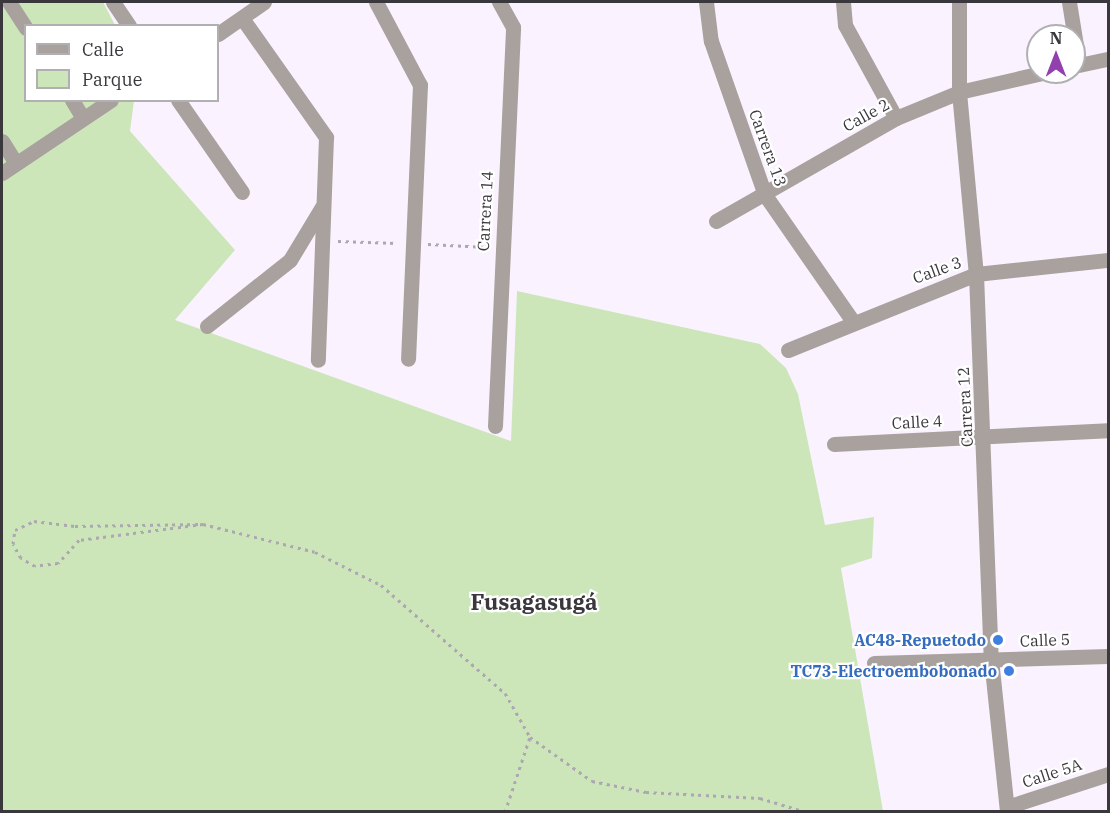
<!DOCTYPE html>
<meta charset="utf-8">
<style>
body{margin:0}
#map{position:relative;width:1110px;height:813px;overflow:hidden;background:#faf3ff;font-family:"IBM Plex Serif",serif}
div>[style]{position:absolute}
.green>*{inset:0;background:#cce6ba}
.path>*{height:3px;margin-top:-1.5px;transform-origin:0;background:repeating-linear-gradient(90deg,#aca7b1 0 3px,transparent 0 7.5px)}
.minor>*{height:15px;margin:-7.5px;padding:0 7.5px;transform-origin:7.5px;border-radius:7.5px;background:#a8a19d}
.dots>*{width:16px;height:16px;translate:-50% -50%;box-sizing:border-box;border:3px solid #fff;border-radius:50%}
span{translate:-50% -50%;white-space:nowrap;text-align:center;line-height:1.15;-webkit-text-stroke:4.5px #fff;paint-order:stroke}
.street-label{font-size:16px;color:#3a373d}
.shop-label{font-size:16px;color:#366cbe;font-weight:700}
.right{translate:-100% -50%;text-align:right}
.district-label{font-size:22px;color:#3a373d;font-weight:700}
.frame{position:absolute;inset:0;border:3px solid #3a373d;pointer-events:none}
.legend{position:absolute;left:24px;top:24px;width:195px;height:78px;box-sizing:border-box;background:#fff;border:2px solid #b0afb1;margin:0;padding:8px 10px;list-style:none;font-size:18px;color:#3a373d}
.legend li{display:flex;align-items:center;gap:12px;height:30px}
.legend b{width:30px;border:2px solid #b0afb1}
.north{position:absolute;left:1026px;top:24px;width:60px;height:60px;box-sizing:border-box;background:#fff;border:2px solid #b0afb1;border-radius:50%;rotate:0deg;font-size:16px;font-weight:700;line-height:24px;text-align:center;color:#3a373d}
.north::after{content:'';display:block;margin:auto;width:21px;height:27px;background:#9340af;clip-path:polygon(50% 0,100% 100%,50% 72%,0 100%)}
</style>
<div id="map">
<div class="green">
<div style="clip-path:polygon(2px 2px,103px 2px,115px 25px,26px 26px,26px 100px,134px 101px,130px 131px,235px 250px,175px 320px,511px 441px,517px 291px,760px 344px,786px 368px,798px 394px,825px 525px,874px 517px,872px 558px,841px 568px,883px 811px,2px 812px)"></div>
</div>
<div class="path">
<div style="left:338px;top:241px;width:59px;rotate:1.9deg"></div>
<div style="left:428px;top:244px;width:59px;rotate:2.9deg"></div>
<div style="left:203px;top:524px;width:125px;rotate:172.6deg"></div>
<div style="left:79px;top:540px;width:31px;rotate:132deg"></div>
<div style="left:58px;top:563px;width:23px;rotate:173deg"></div>
<div style="left:35px;top:566px;width:16px;rotate:-150deg"></div>
<div style="left:21px;top:558px;width:16px;rotate:-120deg"></div>
<div style="left:13px;top:544px;width:14px;rotate:-82deg"></div>
<div style="left:15px;top:530px;width:21px;rotate:-25deg"></div>
<div style="left:34px;top:521px;width:41px;rotate:7deg"></div>
<div style="left:75px;top:526px;width:128px;rotate:-0.9deg"></div>
<div style="left:203px;top:524px;width:115px;rotate:14deg"></div>
<div style="left:315px;top:552px;width:74px;rotate:26.6deg"></div>
<div style="left:381px;top:585px;width:164px;rotate:41.1deg"></div>
<div style="left:505px;top:693px;width:51px;rotate:60.4deg"></div>
<div style="left:530px;top:737px;width:76px;rotate:35.4deg"></div>
<div style="left:592px;top:781px;width:55px;rotate:11.5deg"></div>
<div style="left:646px;top:792px;width:114px;rotate:3deg"></div>
<div style="left:760px;top:798px;width:48px;rotate:16.9deg"></div>
<div style="left:505px;top:812px;width:79px;rotate:-71.6deg"></div>
</div>
<div class="minor">
<div style="left:9px;top:2px;width:31px;rotate:57deg"></div>
<div style="left:113px;top:2px;width:29px;rotate:56deg"></div>
<div style="left:376px;top:2px;width:94px;rotate:62.1deg"></div>
<div style="left:420px;top:85px;width:274px;rotate:92.5deg"></div>
<div style="left:706px;top:2px;width:39px;rotate:83deg"></div>
<div style="left:711px;top:41px;width:163px;rotate:70.7deg"></div>
<div style="left:765px;top:195px;width:152px;rotate:55.2deg"></div>
<div style="left:843px;top:2px;width:23px;rotate:85deg"></div>
<div style="left:845px;top:25px;width:106px;rotate:61.3deg"></div>
<div style="left:959px;top:2px;width:90px;rotate:90deg"></div>
<div style="left:959px;top:92px;width:183px;rotate:84.7deg"></div>
<div style="left:976px;top:274px;width:385px;rotate:87.8deg"></div>
<div style="left:991px;top:659px;width:154px;rotate:84deg"></div>
<div style="left:1069px;top:2px;width:63px;rotate:80.8deg"></div>
<div style="left:242px;top:18px;width:146px;rotate:54.8deg"></div>
<div style="left:326px;top:137px;width:223px;rotate:92.1deg"></div>
<div style="left:218px;top:34px;width:56px;rotate:-34.8deg"></div>
<div style="left:1074px;top:66px;width:35px;rotate:-12deg"></div>
<div style="left:72px;top:100px;width:21px;rotate:59deg"></div>
<div style="left:178px;top:100px;width:112px;rotate:55.2deg"></div>
<div style="left:2px;top:141px;width:26px;rotate:58deg"></div>
<div style="left:2px;top:173px;width:131px;rotate:-33.8deg"></div>
<div style="left:716px;top:221px;width:207px;rotate:-29.8deg"></div>
<div style="left:896px;top:118px;width:68px;rotate:-22.4deg"></div>
<div style="left:959px;top:92px;width:89px;rotate:-12.9deg"></div>
<div style="left:207px;top:326px;width:106px;rotate:-38.5deg"></div>
<div style="left:290px;top:260px;width:62px;rotate:-58.9deg"></div>
<div style="left:788px;top:350px;width:203px;rotate:-22deg"></div>
<div style="left:976px;top:274px;width:133px;rotate:-6.1deg"></div>
<div style="left:495px;top:426px;width:399px;rotate:-87.4deg"></div>
<div style="left:513px;top:27px;width:29px;rotate:-119deg"></div>
<div style="left:834px;top:444px;width:274px;rotate:-2.9deg"></div>
<div style="left:874px;top:663px;width:234px;rotate:-1.7deg"></div>
<div style="left:1007px;top:807px;width:106px;rotate:-18.1deg"></div>
</div>
<div class="dots">
<div style="left:998px;top:640px;background:#3f7fe0"></div>
<div style="left:1009px;top:671px;background:#3f7fe0"></div>
</div>
<div class="street-label">
<span style="left:866px;top:115px;rotate:-29deg">Calle 2</span>
<span style="left:768px;top:148px;rotate:70deg">Carrera 13</span>
<span style="left:485px;top:211px;rotate:-87deg">Carrera 14</span>
<span style="left:937px;top:270px;rotate:-20deg">Calle 3</span>
<span style="left:965px;top:407px;rotate:-93deg">Carrera 12</span>
<span style="left:917px;top:422px;rotate:-3deg">Calle 4</span>
<span style="left:1045px;top:640px;rotate:-2deg">Calle 5</span>
<span style="left:1052px;top:773px;rotate:-18deg">Calle 5A</span>
</div>
<div class="shop-label">
<span class="right" style="left:986px;top:640px">AC48-Repuetodo</span>
<span class="right" style="left:997px;top:671px">TC73-Electroembobonado</span>
</div>
<div class="district-label">
<span style="left:534px;top:602px">Fusagasugá</span>
</div>
<div class="frame"></div>
<ul class="legend">
<li><b style="height:8px;background:#a8a19d"></b>Calle</li>
<li><b style="height:16px;background:#cce6ba"></b>Parque</li>
</ul>
<div class="north">N</div>
</div>
